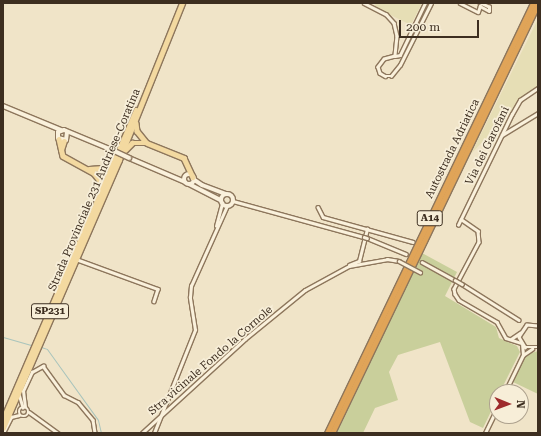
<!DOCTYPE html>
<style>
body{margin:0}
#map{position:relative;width:541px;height:436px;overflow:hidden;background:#f0e4c8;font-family:"Roboto Serif",serif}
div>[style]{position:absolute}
.farmland>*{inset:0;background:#e6deb5}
.green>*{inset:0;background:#c9cf9b}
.stream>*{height:1px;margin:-0.5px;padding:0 0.5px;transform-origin:0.5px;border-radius:0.5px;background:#a9c4bc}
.roads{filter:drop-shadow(1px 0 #8d765c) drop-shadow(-1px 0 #8d765c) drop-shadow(0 1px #8d765c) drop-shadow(0 -1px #8d765c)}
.minor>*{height:2.5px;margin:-1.25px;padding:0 1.25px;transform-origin:1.25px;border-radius:1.25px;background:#faf1dc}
.minor>.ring{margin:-1.25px;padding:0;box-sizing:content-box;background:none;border:2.5px solid #faf1dc;border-radius:50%}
.secondary>*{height:4px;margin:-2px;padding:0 2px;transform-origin:2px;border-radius:2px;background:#faf1dc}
.secondary>.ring{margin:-2px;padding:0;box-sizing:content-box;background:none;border:4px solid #faf1dc;border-radius:50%}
.primary>*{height:4.5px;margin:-2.25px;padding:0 2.25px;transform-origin:2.25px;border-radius:2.25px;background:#f3d9a0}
.motorway>*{height:5px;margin:-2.5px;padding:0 2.5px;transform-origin:2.5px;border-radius:2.5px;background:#e0a458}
.bridges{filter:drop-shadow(1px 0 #8d765c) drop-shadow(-1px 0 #8d765c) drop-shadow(0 1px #8d765c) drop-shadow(0 -1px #8d765c)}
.minor-bridge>*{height:2.5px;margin:-1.25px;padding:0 1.25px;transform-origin:1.25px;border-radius:1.25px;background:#faf1dc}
.secondary-bridge>*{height:4px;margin:-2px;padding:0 2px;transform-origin:2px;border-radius:2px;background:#faf1dc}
span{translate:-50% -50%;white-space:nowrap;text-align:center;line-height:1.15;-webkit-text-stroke:3.5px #f7eed8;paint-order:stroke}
.shield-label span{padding:1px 3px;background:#f7eed8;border:1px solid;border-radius:3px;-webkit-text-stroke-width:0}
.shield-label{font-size:10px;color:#3d2e20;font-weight:700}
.street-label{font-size:11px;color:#3d2e20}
.frame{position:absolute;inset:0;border:4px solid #3d2e20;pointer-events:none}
.north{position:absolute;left:489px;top:384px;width:40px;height:40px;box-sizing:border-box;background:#f7eed8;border:1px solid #ada18e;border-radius:50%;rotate:91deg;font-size:11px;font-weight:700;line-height:16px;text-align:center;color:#3d2e20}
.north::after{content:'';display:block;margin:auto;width:14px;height:18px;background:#9e2a2b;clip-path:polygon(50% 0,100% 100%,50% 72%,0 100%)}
.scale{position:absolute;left:399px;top:20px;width:80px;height:18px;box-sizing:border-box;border:2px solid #3d2e20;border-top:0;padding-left:5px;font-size:12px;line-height:14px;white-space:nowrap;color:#3d2e20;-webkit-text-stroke:3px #f7eed8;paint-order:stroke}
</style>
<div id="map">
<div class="farmland">
<div style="clip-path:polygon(376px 3px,422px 3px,411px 25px,374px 7px)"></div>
<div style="clip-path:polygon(538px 19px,538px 88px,526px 95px,471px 154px)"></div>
</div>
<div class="green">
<div style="clip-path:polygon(422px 253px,457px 272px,445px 296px,496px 327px,499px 338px,517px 346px,520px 352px,500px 392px,497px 392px,497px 399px,483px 428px,470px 422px,440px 342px,398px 355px,389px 372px,398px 400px,375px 408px,363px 433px,337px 433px)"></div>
<div style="clip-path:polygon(538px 351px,538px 394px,513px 382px,525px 355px)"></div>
</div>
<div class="stream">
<div style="left:3px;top:337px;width:29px;rotate:16deg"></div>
<div style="left:41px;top:347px;width:6px;rotate:18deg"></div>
<div style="left:47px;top:349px;width:87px;rotate:54.3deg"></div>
<div style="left:98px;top:420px;width:13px;rotate:77deg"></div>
</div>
<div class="roads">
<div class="minor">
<div style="left:364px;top:3px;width:25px;rotate:27deg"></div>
<div style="left:386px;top:14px;width:12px;rotate:48deg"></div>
<div style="left:394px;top:23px;width:13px;rotate:77deg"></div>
<div style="left:397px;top:36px;width:20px;rotate:96deg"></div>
<div style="left:395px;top:56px;width:11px;rotate:165deg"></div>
<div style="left:384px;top:59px;width:10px;rotate:127deg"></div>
<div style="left:378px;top:67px;width:6px;rotate:72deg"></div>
<div style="left:380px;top:73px;width:6px;rotate:31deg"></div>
<div style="left:385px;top:76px;width:6px"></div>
<div style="left:391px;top:76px;width:14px;rotate:-51deg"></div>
<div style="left:400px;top:65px;width:69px;rotate:-63.4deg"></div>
<div style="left:460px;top:3px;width:20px;rotate:27deg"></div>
<div style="left:478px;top:12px;width:6px;rotate:-72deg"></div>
<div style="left:480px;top:6px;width:10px;rotate:29deg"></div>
<div style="left:489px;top:11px;width:4px;rotate:-90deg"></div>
<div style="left:489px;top:7px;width:10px;rotate:-156deg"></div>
<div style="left:395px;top:56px;width:5px;rotate:-11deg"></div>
<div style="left:400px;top:55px;width:58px;rotate:-64.3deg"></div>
<div style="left:502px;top:135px;width:42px;rotate:-31.4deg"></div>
<div style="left:233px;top:201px;width:136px;rotate:15.4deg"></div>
<div style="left:318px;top:207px;width:11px;rotate:63deg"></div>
<div style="left:323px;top:217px;width:93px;rotate:15.5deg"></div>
<div style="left:461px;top:219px;width:21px;rotate:35deg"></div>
<div style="left:478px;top:231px;width:11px;rotate:85deg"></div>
<div style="left:479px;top:242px;width:53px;rotate:118deg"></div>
<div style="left:454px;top:289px;width:5px;rotate:79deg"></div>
<div style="left:455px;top:294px;width:7px;rotate:56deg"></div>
<div style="left:459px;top:300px;width:44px;rotate:30.1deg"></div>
<div style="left:497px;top:322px;width:18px;rotate:61deg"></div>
<div style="left:506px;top:338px;width:16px;rotate:18deg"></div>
<div style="left:458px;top:225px;width:123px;rotate:-64.1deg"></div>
<div style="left:512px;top:114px;width:16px;rotate:-60deg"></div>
<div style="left:520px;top:100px;width:22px;rotate:-34deg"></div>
<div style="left:216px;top:226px;width:24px;rotate:-75deg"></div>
<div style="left:367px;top:238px;width:42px;rotate:22.3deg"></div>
<div style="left:76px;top:259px;width:87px;rotate:20.1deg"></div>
<div style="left:158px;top:289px;width:13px;rotate:108deg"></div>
<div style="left:422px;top:262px;width:38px;rotate:29deg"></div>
<div style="left:349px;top:265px;width:11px;rotate:-22deg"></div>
<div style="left:359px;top:261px;width:33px;rotate:-76deg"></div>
<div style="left:462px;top:284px;width:67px;rotate:32.3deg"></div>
<div style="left:538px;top:326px;width:11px;rotate:-175deg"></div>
<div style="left:527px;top:325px;width:14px;rotate:124deg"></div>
<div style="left:519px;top:337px;width:12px;rotate:59deg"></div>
<div style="left:525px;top:347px;width:13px"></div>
<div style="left:511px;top:339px;width:11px;rotate:-34deg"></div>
<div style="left:523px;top:355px;width:11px;rotate:-34deg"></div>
<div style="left:505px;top:392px;width:41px;rotate:-64.1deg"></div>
<div style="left:523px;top:355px;width:11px;rotate:-95deg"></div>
<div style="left:19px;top:394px;width:14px;rotate:73deg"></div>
<div class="ring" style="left:19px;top:407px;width:7.5px;height:7.5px"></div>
<div style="left:25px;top:407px;width:16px;rotate:-97deg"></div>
<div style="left:23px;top:391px;width:21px;rotate:-65deg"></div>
<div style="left:32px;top:372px;width:13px;rotate:-29deg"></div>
<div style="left:43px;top:366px;width:36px;rotate:54deg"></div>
<div style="left:64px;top:395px;width:16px;rotate:27deg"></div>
<div style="left:78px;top:402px;width:23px;rotate:50deg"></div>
<div style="left:93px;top:420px;width:13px;rotate:81deg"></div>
<div style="left:29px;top:412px;width:36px;rotate:36deg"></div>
<div style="left:3px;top:433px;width:18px;rotate:-63deg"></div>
<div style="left:11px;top:417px;width:8px;rotate:-14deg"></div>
<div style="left:142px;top:433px;width:139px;rotate:-42.4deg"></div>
<div style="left:245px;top:339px;width:77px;rotate:-39.2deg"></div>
<div style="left:305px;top:290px;width:50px;rotate:-28.6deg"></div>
<div style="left:349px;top:266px;width:39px;rotate:-10deg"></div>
<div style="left:387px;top:259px;width:12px;rotate:9deg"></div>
<div style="left:154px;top:433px;width:111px;rotate:-68.3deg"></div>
<div style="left:195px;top:330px;width:33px;rotate:-99deg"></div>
<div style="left:190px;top:297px;width:11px;rotate:-85deg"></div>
<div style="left:191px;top:286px;width:88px;rotate:-65.8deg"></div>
<div style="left:485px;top:433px;width:28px;rotate:-64deg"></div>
</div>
<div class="secondary">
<div style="left:3px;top:106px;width:63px;rotate:22.5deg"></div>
<div style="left:67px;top:132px;width:8px;rotate:97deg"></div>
<div style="left:66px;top:140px;width:8px;rotate:-166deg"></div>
<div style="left:58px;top:138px;width:6px;rotate:-90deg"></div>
<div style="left:58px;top:132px;width:6px;rotate:-18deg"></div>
<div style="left:64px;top:130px;width:52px;rotate:22.6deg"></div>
<div style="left:129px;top:158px;width:61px;rotate:23.2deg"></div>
<div class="ring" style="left:184px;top:174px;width:6px;height:6px"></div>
<div style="left:193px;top:179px;width:11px;rotate:34deg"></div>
<div style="left:202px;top:185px;width:25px;rotate:21deg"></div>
<div style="left:189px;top:184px;width:36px;rotate:27deg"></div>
<div class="ring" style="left:221px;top:194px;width:8px;height:8px"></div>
</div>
<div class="primary">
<div style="left:136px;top:123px;width:8px;rotate:83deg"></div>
<div style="left:137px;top:131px;width:14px;rotate:51deg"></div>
<div style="left:59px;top:139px;width:17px;rotate:77deg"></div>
<div style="left:63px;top:156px;width:35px;rotate:29deg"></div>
<div style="left:94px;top:173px;width:11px;rotate:52deg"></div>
<div style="left:101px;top:182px;width:7px;rotate:90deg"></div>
<div style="left:61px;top:150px;width:9px;rotate:-72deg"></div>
<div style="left:125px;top:150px;width:10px;rotate:-45deg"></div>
<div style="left:132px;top:143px;width:15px"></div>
<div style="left:147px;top:143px;width:40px;rotate:22deg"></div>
<div style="left:184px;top:158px;width:21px;rotate:65deg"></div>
<div style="left:89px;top:169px;width:14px;rotate:-4deg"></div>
<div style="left:103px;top:168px;width:14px;rotate:-39deg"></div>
<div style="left:3px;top:419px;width:336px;rotate:-66.7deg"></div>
<div style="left:3px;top:428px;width:292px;rotate:-66.6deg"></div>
<div style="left:119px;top:160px;width:169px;rotate:-68.1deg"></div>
</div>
<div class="motorway">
<div style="left:327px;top:433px;width:477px;rotate:-64.4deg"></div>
<div style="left:332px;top:433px;width:477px;rotate:-64.4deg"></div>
</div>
</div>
<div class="bridges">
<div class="minor-bridge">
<div style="left:364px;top:237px;width:3px;rotate:18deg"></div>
<div style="left:399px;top:261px;width:24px;rotate:28deg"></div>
<div style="left:455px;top:280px;width:8px;rotate:30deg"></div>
</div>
<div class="secondary-bridge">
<div style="left:112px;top:150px;width:19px;rotate:25deg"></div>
</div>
</div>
<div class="shield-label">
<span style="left:430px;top:218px">A14</span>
<span style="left:50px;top:311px">SP231</span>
</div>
<div class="street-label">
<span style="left:488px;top:146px;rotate:-64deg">Via dei Garofani</span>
<span style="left:453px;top:149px;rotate:-64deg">Autostrada Adriatica</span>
<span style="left:95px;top:190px;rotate:-67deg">Strada Provinciale 231 Andriese-Coratina</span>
<span style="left:211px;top:361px;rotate:-41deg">Stra vicinale Fondo la Cornole</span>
</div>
<div class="frame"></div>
<div class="north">N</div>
<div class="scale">200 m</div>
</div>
